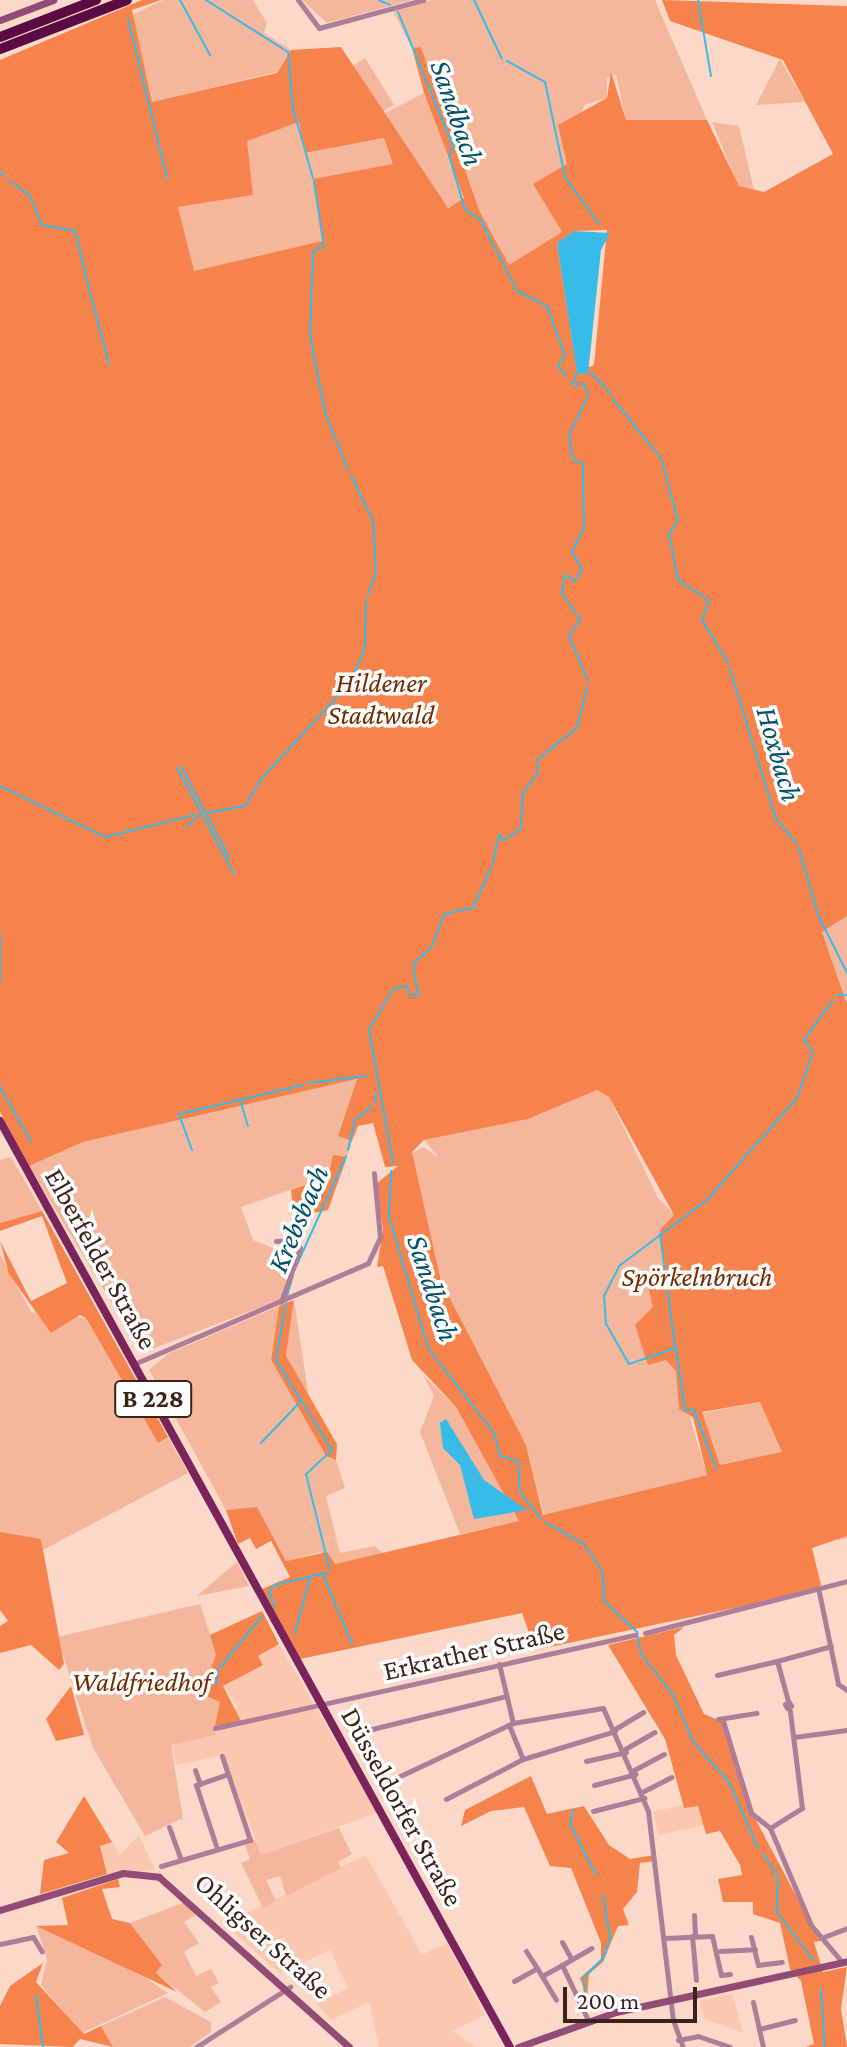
<!DOCTYPE html>
<meta charset="utf-8">
<style>
body{margin:0}
#map{position:relative;width:847px;height:2047px;overflow:hidden;background:#fcd8c8;font-family:"Crimson Pro",serif}
div>[style]{position:absolute}
.built>*{inset:0;background:#fcc7af;transform-origin:0 0}
.green>*{inset:0;background:#f5b79b;transform-origin:0 0}
.forest>*{inset:0;background:#f6834b}
.water>*{inset:0;background:#38bbe6}
.stream>*{height:2px;margin:-1px;padding:0 1px;transform-origin:1px;border-radius:1px;background:#38bbe6}
.street>*{height:5px;margin:-2.5px;padding:0 2.5px;transform-origin:2.5px;border-radius:2.5px;background:#ae7d98}
.secondary>*{height:7px;margin:-3.5px;padding:0 3.5px;transform-origin:3.5px;border-radius:3.5px;background:#914b74}
.primary>*{height:8px;margin:-4px;padding:0 4px;transform-origin:4px;border-radius:4px;background:#7a245b}
.highway>*{height:10px;margin:-5px;padding:0 5px;transform-origin:5px;border-radius:5px;background:#5c0b42}
span{translate:-50% -50%;white-space:nowrap;text-align:center;line-height:1.15;-webkit-text-stroke:7px #fff;paint-order:stroke}
.shield-label span{padding:2px 6px;background:#fff;border:2px solid;border-radius:6px;-webkit-text-stroke-width:0}
.shield-label{font-size:26px;color:#3a241a;font-weight:700}
.park-label{font-size:28px;color:#732b00;font-style:italic}
.street-label{font-size:28px;color:#3a241a}
.water-label{font-size:30px;color:#055167;font-style:italic}
.scale{position:absolute;left:563px;top:1987px;width:134px;height:36px;box-sizing:border-box;border:4px solid #3a241a;border-top:0;padding-left:10px;font-size:24px;line-height:28px;white-space:nowrap;color:#3a241a;-webkit-text-stroke:6px #fff;paint-order:stroke}
</style>
<div id="map">
<div class="built">
<div style="clip-path:polygon(279px 1644px,377px 1813px,261px 1855px,224px 1755px,176px 1765px,171px 1744px,214px 1735px,238px 1707px,223px 1686px,262px 1665px,258px 1656px)"></div>
<div style="left:703px;top:1801px;width:24px;height:51px;rotate:78deg"></div>
<div style="clip-path:polygon(139px 1835px,155px 1870px,107px 1874px,100px 1846px,112px 1842px,120px 1855px)"></div>
<div style="clip-path:polygon(366px 1855px,422px 1955px,447px 1943px,485px 2015px,452px 2031px,476px 2047px,379px 2047px,369px 2002px,331px 2020px,317px 2004px,348px 1988px,330px 1950px,280px 1974px,224px 1924px)"></div>
<div style="clip-path:polygon(732px 1994px,733px 1997px,743px 2033px,705px 2019px,699px 2001px)"></div>
</div>
<div class="green">
<div style="clip-path:polygon(163px 0,253px 0,267px 23px,264px 33px,291px 50px,277px 72px,152px 102px,132px 15px)"></div>
<div style="clip-path:polygon(302px 0,412px 0,327px 23px)"></div>
<div style="clip-path:polygon(432px 0,655px 0,707px 120px,626px 121px,616px 74px,607px 78px,607px 98px,584px 105px,567px 164px,562px 232px,509px 265px,480px 212px,421px 47px,412px 48px,393px 11px)"></div>
<div style="left:365px;top:58px;width:55px;height:14px;rotate:58deg"></div>
<div style="clip-path:polygon(780px 59px,805px 102px,756px 105px)"></div>
<div style="clip-path:polygon(424px 93px,464px 198px,447px 208px,385px 113px)"></div>
<div style="clip-path:polygon(299px 122px,306px 153px,384px 138px,394px 165px,322px 241px,193px 272px,178px 207px,253px 195px,246px 141px)"></div>
<div style="clip-path:polygon(712px 122px,739px 126px,754px 190px,738px 186px)"></div>
<div style="clip-path:polygon(847px 916px,847px 1003px,822px 932px)"></div>
<div style="clip-path:polygon(357px 1079px,338px 1136px,352px 1141px,347px 1157px,333px 1156px,328px 1177px,241px 1207px,253px 1240px,294px 1257px,281px 1299px,142px 1353px,29px 1166px,83px 1142px)"></div>
<div style="clip-path:polygon(597px 1090px,609px 1097px,658px 1198px,674px 1214px,847px 1212px,847px 1538px,838px 1540px,753px 1322px,676px 1371px,707px 1475px,544px 1515px,526px 1445px,441px 1281px,412px 1153px,423px 1147px,439px 1158px,424px 1140px,528px 1119px)"></div>
<div style="clip-path:polygon(11px 1157px,42px 1211px,0 1223px,0 1160px)"></div>
<div style="clip-path:polygon(0 1255px,31px 1312px,86px 1318px,158px 1443px,168px 1437px,188px 1473px,43px 1550px,41px 1539px,0 1537px)"></div>
<div style="clip-path:polygon(294px 1300px,310px 1404px,286px 1356px)"></div>
<div style="clip-path:polygon(279px 1306px,271px 1360px,326px 1456px,336px 1460px,345px 1488px,326px 1496px,340px 1553px,375px 1546px,384px 1554px,334px 1564px,321px 1552px,286px 1561px,257px 1507px,226px 1510px,149px 1370px,168px 1354px)"></div>
<div style="clip-path:polygon(423px 1375px,456px 1407px,520px 1521px,460px 1534px,420px 1432px,434px 1396px)"></div>
<div style="clip-path:polygon(761px 1402px,783px 1453px,720px 1465px,702px 1413px)"></div>
<div style="clip-path:polygon(237px 1562px,249px 1586px,197px 1596px)"></div>
<div style="clip-path:polygon(200px 1604px,217px 1655px,203px 1694px,221px 1701px,215px 1735px,171px 1745px,183px 1818px,145px 1836px,93px 1748px,57px 1637px)"></div>
<div style="clip-path:polygon(339px 1828px,352px 1854px,338px 1862px,341px 1868px,286px 1896px,280px 1876px,266px 1880px,276px 1901px,263px 1908px,241px 1863px,250px 1859px,245px 1845px,255px 1840px,261px 1855px)"></div>
<div style="clip-path:polygon(188px 1901px,199px 1913px,184px 1922px,199px 1943px,184px 1952px,196px 1976px,211px 1969px,219px 1983px,211px 1987px,221px 2002px,205px 2012px,156px 1973px,162px 1965px,130px 1923px)"></div>
<div style="clip-path:polygon(36px 1926px,138px 1973px,168px 1993px,82px 2033px,41px 1985px,47px 1959px)"></div>
<div style="clip-path:polygon(165px 1997px,211px 2022px,211px 2032px,190px 2047px,113px 2047px,101px 2026px)"></div>
</div>
<div class="forest">
<div style="clip-path:polygon(evenodd,142px 0,161px 0,132px 10px,152px 102px,277px 73px,291px 50px,341px 47px,448px 208px,464px 198px,424px 93px,412px 48px,421px 47px,480px 212px,509px 265px,562px 232px,533px 184px,567px 164px,558px 125px,607px 98px,611px 72px,626px 120px,707px 120px,739px 186px,764px 192px,833px 154px,783px 60px,670px 21px,662px 0,847px 6px,847px 916px,822px 932px,847px 1004px,847px 1536px,812px 1548px,821px 1585px,815px 1591px,535px 1650px,522px 1613px,300px 1659px,262px 1589px,290px 1577px,271px 1541px,256px 1549px,250px 1538px,238px 1544px,226px 1510px,257px 1507px,286px 1561px,327px 1552px,335px 1564px,519px 1521px,456px 1407px,412px 1360px,383px 1266px,377px 1267px,383px 1230px,376px 1184px,398px 1166px,385px 1167px,373px 1123px,358px 1126px,352px 1141px,338px 1136px,357px 1079px,83px 1142px,29px 1166px,0 1112px,0 60px,142px 0,299px 122px,305px 153px,384px 138px,393px 164px,313px 179px,322px 241px,194px 271px,178px 207px,253px 195px,247px 141px,299px 122px,142px 0,607px 230px,594px 365px,577px 372px,557px 243px,574px 231px,607px 230px,142px 0,597px 1090px,609px 1097px,674px 1215px,660px 1230px,664px 1266px,648px 1286px,653px 1307px,635px 1325px,648px 1365px,666px 1360px,676px 1371px,679px 1409px,693px 1417px,707px 1475px,543px 1515px,526px 1445px,441px 1281px,412px 1152px,424px 1140px,528px 1119px,597px 1090px,142px 0,760px 1402px,782px 1452px,720px 1465px,702px 1412px,760px 1402px)"></div>
<div style="clip-path:polygon(333px 1155px,347px 1157px,328px 1210px,294px 1217px,291px 1190px,328px 1177px)"></div>
<div style="clip-path:polygon(42px 1211px,168px 1437px,158px 1443px,86px 1318px,80px 1315px,51px 1333px,9px 1274px,0 1241px,31px 1301px,67px 1283px,42px 1216px,0 1231px,0 1223px)"></div>
<div style="clip-path:polygon(294px 1300px,286px 1356px,337px 1444px,336px 1460px,326px 1456px,271px 1360px,279px 1306px)"></div>
<div style="clip-path:polygon(0 1532px,41px 1539px,64px 1664px,59px 1670px,31px 1645px,0 1653px,0 1626px,8px 1621px,0 1610px)"></div>
<div style="clip-path:polygon(262px 1611px,279px 1644px,258px 1656px,263px 1665px,223px 1686px,242px 1723px,215px 1726px,220px 1702px,202px 1694px,216px 1655px,210px 1635px)"></div>
<div style="clip-path:polygon(684px 1627px,674px 1635px,676px 1655px,704px 1714px,726px 1723px,757px 1822px,820px 1941px,814px 1942px,823px 1972px,847px 1967px,841px 2009px,847px 2047px,806px 2047px,814px 2044px,801px 1981px,790px 1969px,780px 1923px,753px 1914px,753px 1902px,723px 1902px,718px 1879px,742px 1875px,740px 1865px,720px 1831px,706px 1834px,698px 1806px,684px 1808px,665px 1739px,608px 1645px)"></div>
<div style="clip-path:polygon(71px 1686px,84px 1735px,56px 1741px,46px 1719px)"></div>
<div style="clip-path:polygon(531px 1776px,547px 1814px,584px 1806px,609px 1845px,630px 1859px,654px 1855px,656px 1861px,640px 1863px,637px 1892px,623px 1909px,629px 1925px,618px 1926px,603px 1962px,589px 1974px,587px 1997px,580px 1978px,601px 1959px,601px 1943px,571px 1868px,550px 1866px,524px 1807px,491px 1811px,461px 1826px,465px 1810px)"></div>
<div style="clip-path:polygon(84px 1796px,112px 1842px,100px 1846px,107px 1874px,40px 1894px,44px 1860px,69px 1853px,56px 1842px)"></div>
<div style="clip-path:polygon(118px 1879px,120px 1887px,102px 1889px,112px 1919px,130px 1923px,162px 1965px,156px 1973px,177px 1992px,36px 1926px,68px 1925px,62px 1898px)"></div>
<div style="clip-path:polygon(43px 1963px,36px 1982px,84px 2034px,101px 2026px,113px 2047px,80px 2039px,73px 2047px,0 2044px,0 2006px,10px 1986px)"></div>
</div>
<div class="water">
<div style="clip-path:polygon(574px 231px,610px 233px,601px 250px,588px 374px,577px 373px,557px 243px)"></div>
<div style="clip-path:polygon(446px 1419px,484px 1480px,527px 1510px,474px 1519px,460px 1465px,443px 1448px,440px 1423px)"></div>
</div>
<div class="stream">
<div style="left:180px;top:0;width:63px;rotate:61.4deg"></div>
<div style="left:206px;top:0;width:97px;rotate:32.4deg"></div>
<div style="left:288px;top:52px;width:56px;rotate:84.9deg"></div>
<div style="left:293px;top:108px;width:73px;rotate:74.1deg"></div>
<div style="left:379px;top:0;width:12px;rotate:24deg"></div>
<div style="left:474px;top:0;width:65px;rotate:64.6deg"></div>
<div style="left:698px;top:0;width:77px;rotate:80.3deg"></div>
<div style="left:398px;top:12px;width:145px;rotate:67.7deg"></div>
<div style="left:453px;top:146px;width:10px;rotate:114deg"></div>
<div style="left:449px;top:155px;width:57px;rotate:73.8deg"></div>
<div style="left:465px;top:210px;width:17px;rotate:31deg"></div>
<div style="left:480px;top:219px;width:81px;rotate:62.8deg"></div>
<div style="left:517px;top:291px;width:34px;rotate:27deg"></div>
<div style="left:547px;top:306px;width:52px;rotate:69.8deg"></div>
<div style="left:565px;top:355px;width:13px;rotate:122deg"></div>
<div style="left:558px;top:366px;width:13px;rotate:51deg"></div>
<div style="left:128px;top:19px;width:164px;rotate:76.2deg"></div>
<div style="left:507px;top:61px;width:43px;rotate:28.9deg"></div>
<div style="left:545px;top:82px;width:97px;rotate:78.1deg"></div>
<div style="left:565px;top:177px;width:58px;rotate:54.1deg"></div>
<div style="left:0;top:171px;width:6px;rotate:51deg"></div>
<div style="left:8px;top:181px;width:2px;rotate:27deg"></div>
<div style="left:314px;top:182px;width:65px;rotate:81.1deg"></div>
<div style="left:324px;top:246px;width:12px;rotate:156deg"></div>
<div style="left:313px;top:251px;width:85px;rotate:92deg"></div>
<div style="left:310px;top:336px;width:77px;rotate:78.8deg"></div>
<div style="left:325px;top:412px;width:62px;rotate:68.4deg"></div>
<div style="left:13px;top:183px;width:21px;rotate:37deg"></div>
<div style="left:30px;top:196px;width:31px;rotate:68deg"></div>
<div style="left:42px;top:225px;width:34px;rotate:10deg"></div>
<div style="left:75px;top:231px;width:60px;rotate:76.4deg"></div>
<div style="left:90px;top:292px;width:75px;rotate:75.4deg"></div>
<div style="left:577px;top:373px;width:12px;rotate:114deg"></div>
<div style="left:572px;top:384px;width:11px"></div>
<div style="left:583px;top:384px;width:12px;rotate:59deg"></div>
<div style="left:591px;top:373px;width:30px;rotate:46deg"></div>
<div style="left:587px;top:398px;width:41px;rotate:115.9deg"></div>
<div style="left:569px;top:435px;width:25px;rotate:81deg"></div>
<div style="left:573px;top:460px;width:11px;rotate:22deg"></div>
<div style="left:583px;top:464px;width:64px;rotate:89.1deg"></div>
<div style="left:584px;top:528px;width:27px;rotate:117deg"></div>
<div style="left:572px;top:552px;width:20px;rotate:60deg"></div>
<div style="left:582px;top:569px;width:14px;rotate:120deg"></div>
<div style="left:575px;top:581px;width:12px;rotate:-149deg"></div>
<div style="left:565px;top:575px;width:18px;rotate:99deg"></div>
<div style="left:562px;top:593px;width:32px;rotate:56deg"></div>
<div style="left:580px;top:620px;width:19px;rotate:125deg"></div>
<div style="left:569px;top:636px;width:49px;rotate:67.1deg"></div>
<div style="left:613px;top:399px;width:76px;rotate:50.9deg"></div>
<div style="left:661px;top:458px;width:64px;rotate:74.7deg"></div>
<div style="left:678px;top:520px;width:17px;rotate:123deg"></div>
<div style="left:669px;top:534px;width:47px;rotate:78.9deg"></div>
<div style="left:678px;top:580px;width:37px;rotate:33deg"></div>
<div style="left:709px;top:600px;width:21px;rotate:109deg"></div>
<div style="left:702px;top:620px;width:52px;rotate:58.5deg"></div>
<div style="left:351px;top:475px;width:51px;rotate:64.4deg"></div>
<div style="left:373px;top:521px;width:51px;rotate:86.6deg"></div>
<div style="left:376px;top:572px;width:24px;rotate:109deg"></div>
<div style="left:730px;top:669px;width:157px;rotate:73deg"></div>
<div style="left:776px;top:819px;width:34px;rotate:50deg"></div>
<div style="left:181px;top:766px;width:103px;rotate:62.2deg"></div>
<div style="left:177px;top:768px;width:120px;rotate:61.7deg"></div>
<div style="left:0;top:786px;width:117px;rotate:25.9deg"></div>
<div style="left:105px;top:837px;width:92px;rotate:-13.9deg"></div>
<div style="left:206px;top:813px;width:40px;rotate:-10deg"></div>
<div style="left:245px;top:806px;width:33px;rotate:-59deg"></div>
<div style="left:262px;top:778px;width:129px;rotate:-47.2deg"></div>
<div style="left:350px;top:683px;width:39px;rotate:-67deg"></div>
<div style="left:365px;top:647px;width:48px;rotate:-88.8deg"></div>
<div style="left:187px;top:827px;width:17px;rotate:-45deg"></div>
<div style="left:799px;top:849px;width:69px;rotate:73.9deg"></div>
<div style="left:818px;top:915px;width:65px;rotate:63.4deg"></div>
<div style="left:493px;top:863px;width:29px;rotate:-78deg"></div>
<div style="left:499px;top:835px;width:7px;rotate:45deg"></div>
<div style="left:504px;top:840px;width:21px;rotate:-35deg"></div>
<div style="left:521px;top:828px;width:35px;rotate:-87deg"></div>
<div style="left:523px;top:793px;width:24px;rotate:-54deg"></div>
<div style="left:537px;top:774px;width:15px;rotate:-86deg"></div>
<div style="left:538px;top:759px;width:50px;rotate:-38.5deg"></div>
<div style="left:577px;top:728px;width:42px;rotate:-76.3deg"></div>
<div style="left:0;top:935px;width:48px;rotate:90deg"></div>
<div style="left:837px;top:995px;width:10px"></div>
<div style="left:810px;top:1047px;width:9px;rotate:-131deg"></div>
<div style="left:804px;top:1040px;width:49px;rotate:-54.1deg"></div>
<div style="left:811px;top:1049px;width:4px;rotate:56deg"></div>
<div style="left:308px;top:1083px;width:59px;rotate:-6.8deg"></div>
<div style="left:0;top:1087px;width:63px;rotate:60.6deg"></div>
<div style="left:240px;top:1100px;width:27px;rotate:73deg"></div>
<div style="left:375px;top:1102px;width:9px;rotate:-84deg"></div>
<div style="left:192px;top:1150px;width:38px;rotate:-110deg"></div>
<div style="left:179px;top:1114px;width:128px;rotate:-13.1deg"></div>
<div style="left:348px;top:1150px;width:31px;rotate:-77deg"></div>
<div style="left:355px;top:1120px;width:22px;rotate:-39deg"></div>
<div style="left:393px;top:1163px;width:135px;rotate:-100.2deg"></div>
<div style="left:369px;top:1030px;width:48px;rotate:-59.7deg"></div>
<div style="left:393px;top:989px;width:14px;rotate:-12deg"></div>
<div style="left:407px;top:986px;width:10px;rotate:73deg"></div>
<div style="left:410px;top:996px;width:8px;rotate:-7deg"></div>
<div style="left:418px;top:995px;width:31px;rotate:-99deg"></div>
<div style="left:413px;top:964px;width:26px;rotate:-43deg"></div>
<div style="left:432px;top:946px;width:34px;rotate:-69deg"></div>
<div style="left:444px;top:914px;width:30px;rotate:-12deg"></div>
<div style="left:473px;top:908px;width:46px;rotate:-65.7deg"></div>
<div style="left:391px;top:1171px;width:45px;rotate:92.5deg"></div>
<div style="left:389px;top:1216px;width:138px;rotate:73.5deg"></div>
<div style="left:428px;top:1348px;width:108px;rotate:52.2deg"></div>
<div style="left:494px;top:1433px;width:24px;rotate:75deg"></div>
<div style="left:500px;top:1456px;width:19px;rotate:16deg"></div>
<div style="left:518px;top:1461px;width:31px;rotate:86deg"></div>
<div style="left:520px;top:1492px;width:34px;rotate:52deg"></div>
<div style="left:660px;top:1234px;width:114px;rotate:82.4deg"></div>
<div style="left:295px;top:1269px;width:124px;rotate:-65.7deg"></div>
<div style="left:287px;top:1296px;width:22px;rotate:-74deg"></div>
<div style="left:286px;top:1303px;width:58px;rotate:100deg"></div>
<div style="left:276px;top:1360px;width:106px;rotate:58.1deg"></div>
<div style="left:332px;top:1450px;width:35px;rotate:137deg"></div>
<div style="left:306px;top:1474px;width:96px;rotate:76.1deg"></div>
<div style="left:261px;top:1443px;width:57px;rotate:-46.4deg"></div>
<div style="left:716px;top:1469px;width:63px;rotate:-110.4deg"></div>
<div style="left:694px;top:1410px;width:9px;rotate:180deg"></div>
<div style="left:685px;top:1410px;width:63px;rotate:-98.3deg"></div>
<div style="left:676px;top:1348px;width:50px;rotate:161.2deg"></div>
<div style="left:629px;top:1364px;width:46px;rotate:-119.9deg"></div>
<div style="left:606px;top:1324px;width:28px;rotate:-94deg"></div>
<div style="left:604px;top:1296px;width:34px;rotate:-63deg"></div>
<div style="left:619px;top:1266px;width:110px;rotate:-36.9deg"></div>
<div style="left:707px;top:1200px;width:136px;rotate:-48.6deg"></div>
<div style="left:797px;top:1098px;width:46px;rotate:-70.8deg"></div>
<div style="left:545px;top:1522px;width:45px;rotate:29.4deg"></div>
<div style="left:584px;top:1544px;width:34px;rotate:56deg"></div>
<div style="left:603px;top:1572px;width:29px;rotate:88deg"></div>
<div style="left:604px;top:1601px;width:45px;rotate:43.2deg"></div>
<div style="left:637px;top:1632px;width:22px;rotate:80deg"></div>
<div style="left:641px;top:1654px;width:50px;rotate:51.5deg"></div>
<div style="left:672px;top:1693px;width:55px;rotate:66.3deg"></div>
<div style="left:694px;top:1743px;width:52px;rotate:48.1deg"></div>
<div style="left:729px;top:1782px;width:72px;rotate:66.3deg"></div>
<div style="left:323px;top:1575px;width:75px;rotate:67.2deg"></div>
<div style="left:275px;top:1607px;width:16px;rotate:-112deg"></div>
<div style="left:269px;top:1592px;width:9px;rotate:-49deg"></div>
<div style="left:275px;top:1585px;width:56px;rotate:-13.5deg"></div>
<div style="left:295px;top:1633px;width:58px;rotate:-75deg"></div>
<div style="left:216px;top:1685px;width:14px;rotate:-86deg"></div>
<div style="left:217px;top:1671px;width:71px;rotate:-50.7deg"></div>
<div style="left:573px;top:1811px;width:13px;rotate:103deg"></div>
<div style="left:570px;top:1824px;width:57px;rotate:63deg"></div>
<div style="left:763px;top:1854px;width:27px;rotate:57deg"></div>
<div style="left:778px;top:1877px;width:35px;rotate:92deg"></div>
<div style="left:777px;top:1912px;width:60px;rotate:53.1deg"></div>
<div style="left:821px;top:1989px;width:58px;rotate:86.1deg"></div>
<div style="left:585px;top:1994px;width:16px;rotate:-97deg"></div>
<div style="left:583px;top:1978px;width:28px;rotate:-44deg"></div>
<div style="left:603px;top:1959px;width:22px;rotate:-72deg"></div>
<div style="left:610px;top:1938px;width:44px;rotate:-99.2deg"></div>
<div style="left:36px;top:1996px;width:51px;rotate:82.2deg"></div>
</div>
<div class="street">
<div style="left:298px;top:0;width:35px;rotate:53deg"></div>
<div style="left:319px;top:28px;width:108px;rotate:-15.1deg"></div>
<div style="left:276px;top:1241px;width:20px;rotate:-3deg"></div>
<div style="left:296px;top:1240px;width:9px;rotate:63deg"></div>
<div style="left:300px;top:1248px;width:57px;rotate:109.4deg"></div>
<div style="left:134px;top:1364px;width:255px;rotate:-23.3deg"></div>
<div style="left:368px;top:1263px;width:29px;rotate:-65deg"></div>
<div style="left:380px;top:1237px;width:64px;rotate:-95.4deg"></div>
<div style="left:819px;top:1592px;width:94px;rotate:78.3deg"></div>
<div style="left:838px;top:1684px;width:11px;rotate:34deg"></div>
<div style="left:645px;top:1633px;width:209px;rotate:-14.4deg"></div>
<div style="left:777px;top:1661px;width:56px;rotate:-15.5deg"></div>
<div style="left:499px;top:1664px;width:61px;rotate:76.7deg"></div>
<div style="left:717px;top:1675px;width:62px;rotate:-13.1deg"></div>
<div style="left:777px;top:1661px;width:41px;rotate:74.6deg"></div>
<div style="left:789px;top:1702px;width:4px;rotate:63deg"></div>
<div style="left:791px;top:1706px;width:4px;rotate:153deg"></div>
<div style="left:787px;top:1708px;width:4px;rotate:-117deg"></div>
<div style="left:785px;top:1704px;width:4px;rotate:-27deg"></div>
<div style="left:718px;top:1719px;width:39px;rotate:-9deg"></div>
<div style="left:723px;top:1721px;width:96px;rotate:73.1deg"></div>
<div style="left:751px;top:1813px;width:24px;rotate:38deg"></div>
<div style="left:770px;top:1828px;width:105px;rotate:67.1deg"></div>
<div style="left:811px;top:1925px;width:48px;rotate:50deg"></div>
<div style="left:509px;top:1725px;width:37px;rotate:68deg"></div>
<div style="left:215px;top:1728px;width:430px;rotate:-12.5deg"></div>
<div style="left:615px;top:1729px;width:33px;rotate:-31deg"></div>
<div style="left:368px;top:1730px;width:142px;rotate:-13.8deg"></div>
<div style="left:794px;top:1737px;width:53px;rotate:-7.5deg"></div>
<div style="left:625px;top:1749px;width:34px;rotate:-30deg"></div>
<div style="left:222px;top:1756px;width:19px;rotate:72deg"></div>
<div style="left:586px;top:1761px;width:41px;rotate:-12.7deg"></div>
<div style="left:195px;top:1770px;width:15px;rotate:70deg"></div>
<div style="left:634px;top:1770px;width:34px;rotate:-28deg"></div>
<div style="left:381px;top:1785px;width:146px;rotate:-25.2deg"></div>
<div style="left:513px;top:1723px;width:91px;rotate:-9.5deg"></div>
<div style="left:603px;top:1708px;width:112px;rotate:66.4deg"></div>
<div style="left:648px;top:1811px;width:210px;rotate:83.2deg"></div>
<div style="left:673px;top:2020px;width:29px;rotate:70deg"></div>
<div style="left:594px;top:1785px;width:43px;rotate:-14.7deg"></div>
<div style="left:642px;top:1792px;width:33px;rotate:-27deg"></div>
<div style="left:446px;top:1799px;width:87px;rotate:-27.5deg"></div>
<div style="left:523px;top:1759px;width:96px;rotate:-16.9deg"></div>
<div style="left:593px;top:1811px;width:53px;rotate:-14.3deg"></div>
<div style="left:169px;top:1827px;width:32px;rotate:70deg"></div>
<div style="left:770px;top:1828px;width:38px;rotate:-32deg"></div>
<div style="left:802px;top:1808px;width:98px;rotate:-97.1deg"></div>
<div style="left:161px;top:1866px;width:93px;rotate:-16.3deg"></div>
<div style="left:250px;top:1840px;width:70px;rotate:-108.4deg"></div>
<div style="left:228px;top:1774px;width:34px;rotate:161deg"></div>
<div style="left:196px;top:1785px;width:64px;rotate:71.8deg"></div>
<div style="left:694px;top:1915px;width:21px;rotate:87deg"></div>
<div style="left:692px;top:1936px;width:44px;rotate:84.8deg"></div>
<div style="left:751px;top:1937px;width:29px;rotate:76deg"></div>
<div style="left:758px;top:1965px;width:24px;rotate:-7deg"></div>
<div style="left:664px;top:1938px;width:48px;rotate:-2.4deg"></div>
<div style="left:712px;top:1936px;width:40px;rotate:77deg"></div>
<div style="left:721px;top:1975px;width:9px;rotate:-6deg"></div>
<div style="left:821px;top:1938px;width:28px;rotate:-21deg"></div>
<div style="left:562px;top:1942px;width:18px;rotate:61deg"></div>
<div style="left:0;top:1944px;width:34px;rotate:-12deg"></div>
<div style="left:33px;top:1937px;width:17px;rotate:59deg"></div>
<div style="left:526px;top:1951px;width:20px;rotate:57deg"></div>
<div style="left:720px;top:1951px;width:35px;rotate:-3deg"></div>
<div style="left:542px;top:1976px;width:23px;rotate:-29deg"></div>
<div style="left:514px;top:1981px;width:26px;rotate:-29deg"></div>
<div style="left:537px;top:1968px;width:37px;rotate:59deg"></div>
<div style="left:753px;top:2002px;width:46px;rotate:77.5deg"></div>
<div style="left:588px;top:2020px;width:61px;rotate:-115.3deg"></div>
<div style="left:562px;top:1965px;width:34px;rotate:-30deg"></div>
<div style="left:759px;top:2029px;width:37px;rotate:-14deg"></div>
<div style="left:678px;top:2040px;width:20px;rotate:-11deg"></div>
<div style="left:698px;top:2036px;width:34px;rotate:19deg"></div>
<div style="left:196px;top:2047px;width:112px;rotate:-32.6deg"></div>
</div>
<div class="secondary">
<div style="left:0;top:20px;width:57px;rotate:-20.7deg"></div>
<div style="left:0;top:1910px;width:128px;rotate:-16.7deg"></div>
<div style="left:123px;top:1873px;width:36px;rotate:6deg"></div>
<div style="left:159px;top:1877px;width:255px;rotate:41.8deg"></div>
<div style="left:518px;top:2047px;width:104px;rotate:-19.7deg"></div>
<div style="left:616px;top:2012px;width:237px;rotate:-12.4deg"></div>
</div>
<div class="primary">
<div style="left:0;top:1121px;width:1057px;rotate:61.16deg"></div>
</div>
<div class="highway">
<div style="left:0;top:37px;width:103px;rotate:-21.1deg"></div>
<div style="left:0;top:49px;width:136px;rotate:-21.1deg"></div>
</div>
<div class="shield-label">
<span style="left:153px;top:1399px">B 228</span>
</div>
<div class="park-label">
<span style="left:381px;top:699px">Hildener<br>Stadtwald</span>
<span style="left:697px;top:1277px">Spörkelnbruch</span>
<span style="left:141px;top:1682px">Waldfriedhof</span>
</div>
<div class="street-label">
<span style="left:101px;top:1259px;rotate:61deg">Elberfelder Straße</span>
<span style="left:474px;top:1651px;rotate:-13deg">Erkrather Straße</span>
<span style="left:402px;top:1807px;rotate:61deg">Düsseldorfer Straße</span>
<span style="left:263px;top:1936px;rotate:42deg">Ohligser Straße</span>
</div>
<div class="water-label">
<span style="left:457px;top:113px;rotate:71deg">Sandbach</span>
<span style="left:779px;top:754px;rotate:74deg">Hoxbach</span>
<span style="left:298px;top:1219px;rotate:-67deg">Krebsbach</span>
<span style="left:433px;top:1288px;rotate:72deg">Sandbach</span>
</div>
<div class="scale">200 m</div>
</div>
